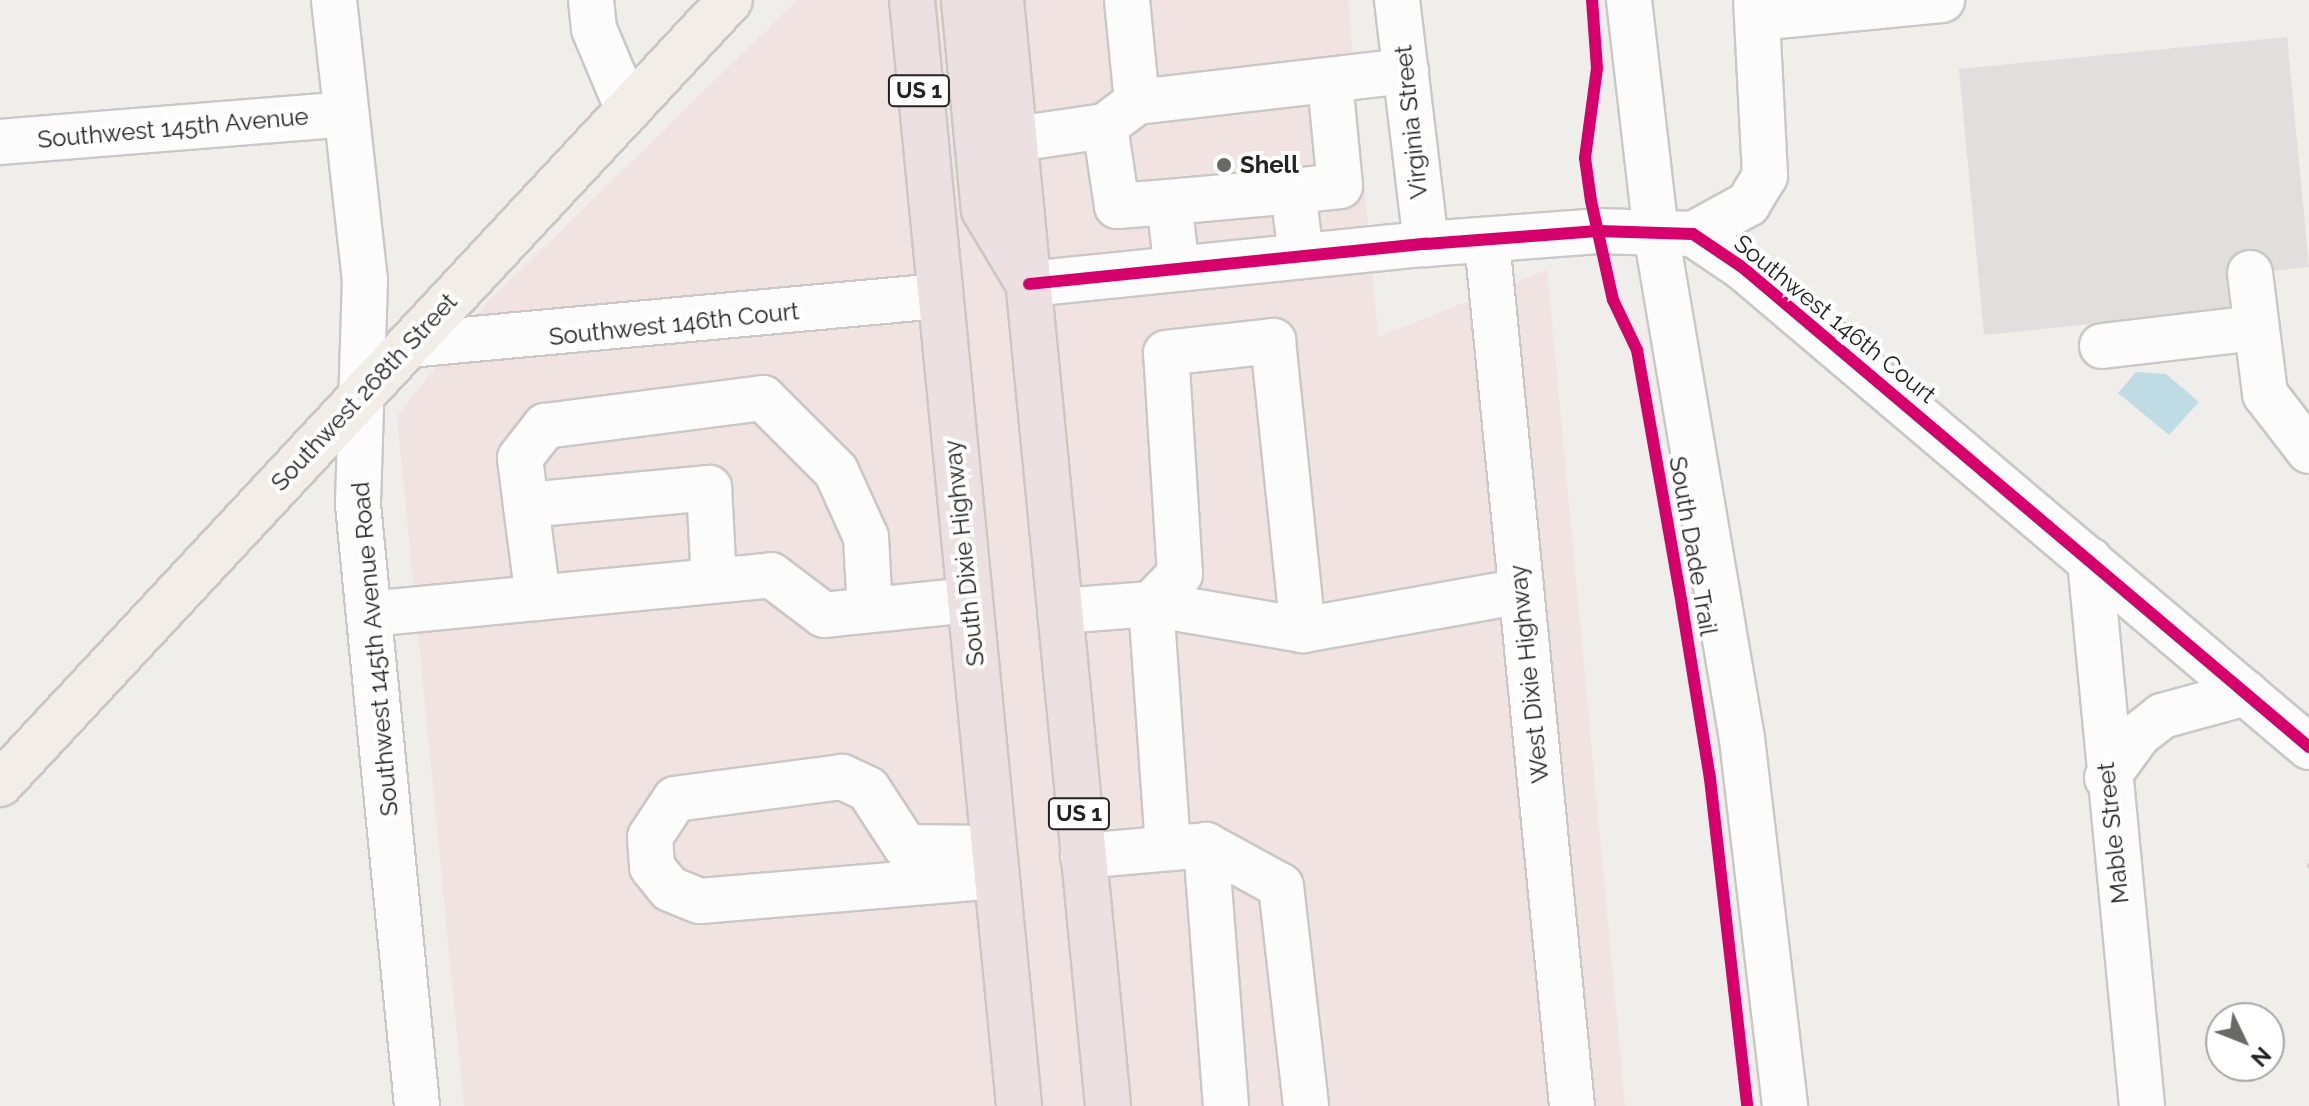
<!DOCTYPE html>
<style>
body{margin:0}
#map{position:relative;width:2309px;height:1106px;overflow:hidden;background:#f0eeeb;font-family:Raleway,sans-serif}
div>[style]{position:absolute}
.commercial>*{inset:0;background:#f1e3e1}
.parking>*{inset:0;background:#e0dfde}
.water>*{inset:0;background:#bfdbe3}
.path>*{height:5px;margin-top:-2.5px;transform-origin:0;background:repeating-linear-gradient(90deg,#dccecd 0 4px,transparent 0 8px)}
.roads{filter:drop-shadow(2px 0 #c9c8c7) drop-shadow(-2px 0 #c9c8c7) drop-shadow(0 2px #c9c8c7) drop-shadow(0 -2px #c9c8c7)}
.minor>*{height:44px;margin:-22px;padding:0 22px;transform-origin:22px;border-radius:22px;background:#fdfcfc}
.major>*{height:44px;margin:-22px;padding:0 22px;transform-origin:22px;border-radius:22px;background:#f3ede7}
.highway>*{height:44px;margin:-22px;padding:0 22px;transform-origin:22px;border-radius:22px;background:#ece0e2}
.cycleway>*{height:12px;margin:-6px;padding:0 6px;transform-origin:6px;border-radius:6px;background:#d6006c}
.dots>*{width:22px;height:22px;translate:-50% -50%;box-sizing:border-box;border:4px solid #fff;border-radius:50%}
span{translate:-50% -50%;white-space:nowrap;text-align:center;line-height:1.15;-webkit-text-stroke:8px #fff;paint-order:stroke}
.shield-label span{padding:2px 6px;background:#fff;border:2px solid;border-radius:6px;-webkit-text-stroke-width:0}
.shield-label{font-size:22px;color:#222;font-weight:700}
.street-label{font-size:24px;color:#222}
.poi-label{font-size:24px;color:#222;font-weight:700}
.left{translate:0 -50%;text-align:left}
.north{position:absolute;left:2205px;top:1002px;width:80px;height:80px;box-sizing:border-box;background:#fff;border:2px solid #a7a7a7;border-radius:50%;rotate:133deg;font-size:22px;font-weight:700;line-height:32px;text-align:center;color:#222}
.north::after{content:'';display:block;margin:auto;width:28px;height:36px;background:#6a6968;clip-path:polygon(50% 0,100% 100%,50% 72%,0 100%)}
</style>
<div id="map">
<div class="commercial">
<div style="clip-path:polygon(797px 0,1348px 0,1378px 337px,1547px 270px,1625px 1106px,464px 1106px,397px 416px,487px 303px)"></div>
</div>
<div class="parking">
<div style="clip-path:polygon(2287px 37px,2309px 267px,2226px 276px,2230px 310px,1984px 335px,1959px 69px)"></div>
</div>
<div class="water">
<div style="clip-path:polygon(2136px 372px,2166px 374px,2199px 402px,2169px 435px,2118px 393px)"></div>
</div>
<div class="path">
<div style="left:2307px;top:865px;width:2px"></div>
</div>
<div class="roads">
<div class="minor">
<div style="left:334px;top:0;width:281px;rotate:83.7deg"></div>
<div style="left:365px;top:279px;width:226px;rotate:91.8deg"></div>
<div style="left:358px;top:505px;width:604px;rotate:84.39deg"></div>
<div style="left:591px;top:0;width:29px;rotate:84deg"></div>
<div style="left:594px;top:29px;width:88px;rotate:67.2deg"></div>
<div style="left:1127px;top:0;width:102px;rotate:84.4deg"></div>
<div style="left:1397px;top:0;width:246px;rotate:83.2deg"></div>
<div style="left:1629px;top:0;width:235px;rotate:83.4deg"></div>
<div style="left:1656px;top:233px;width:513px;rotate:80.35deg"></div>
<div style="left:1742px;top:739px;width:370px;rotate:83.3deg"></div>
<div style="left:1758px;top:18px;width:185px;rotate:-5.6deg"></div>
<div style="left:1105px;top:126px;width:81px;rotate:81.5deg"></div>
<div style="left:1117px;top:206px;width:52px;rotate:-4.4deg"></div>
<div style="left:1169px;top:202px;width:67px;rotate:83.2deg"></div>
<div style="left:1016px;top:139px;width:90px;rotate:-8.3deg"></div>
<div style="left:1105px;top:126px;width:40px;rotate:-37deg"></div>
<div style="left:1137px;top:102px;width:271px;rotate:-6.6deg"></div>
<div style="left:0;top:142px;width:346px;rotate:-4.6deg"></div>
<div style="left:1169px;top:202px;width:124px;rotate:-5.1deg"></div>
<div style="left:1693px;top:234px;width:63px;rotate:-28.6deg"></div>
<div style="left:1748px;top:204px;width:33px;rotate:-59deg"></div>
<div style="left:1765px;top:176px;width:176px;rotate:-92.9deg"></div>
<div style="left:1487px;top:241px;width:869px;rotate:84.39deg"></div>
<div style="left:1301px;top:256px;width:65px;rotate:-97deg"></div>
<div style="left:1293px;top:191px;width:47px;rotate:-6.1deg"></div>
<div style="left:1340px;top:186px;width:104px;rotate:-95.5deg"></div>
<div style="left:2250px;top:273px;width:122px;rotate:82.9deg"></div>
<div style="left:2265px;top:394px;width:72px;rotate:52.3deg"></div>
<div style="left:1029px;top:284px;width:399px;rotate:-5.8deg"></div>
<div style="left:1426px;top:244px;width:172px;rotate:-4.3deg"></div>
<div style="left:1598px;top:231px;width:95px;rotate:1.8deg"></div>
<div style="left:1693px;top:234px;width:59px;rotate:34deg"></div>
<div style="left:1742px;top:267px;width:743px;rotate:40.25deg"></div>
<div style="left:409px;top:345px;width:531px;rotate:-5.29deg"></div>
<div style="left:2102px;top:346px;width:154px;rotate:-6.7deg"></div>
<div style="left:526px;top:505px;width:47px;rotate:-97.3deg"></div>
<div style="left:520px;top:458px;width:41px;rotate:-52deg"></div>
<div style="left:545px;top:426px;width:220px;rotate:-7.3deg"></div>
<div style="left:763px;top:398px;width:103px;rotate:45deg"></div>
<div style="left:836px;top:471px;width:72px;rotate:65.6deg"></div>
<div style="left:866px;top:537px;width:73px;rotate:86.9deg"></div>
<div style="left:2090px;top:560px;width:548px;rotate:84.56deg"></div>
<div style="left:538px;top:598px;width:94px;rotate:-97.4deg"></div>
<div style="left:526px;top:505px;width:184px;rotate:-5.3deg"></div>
<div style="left:709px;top:488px;width:92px;rotate:86.9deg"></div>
<div style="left:1060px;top:611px;width:91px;rotate:-4.4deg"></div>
<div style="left:1151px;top:604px;width:154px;rotate:9.7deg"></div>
<div style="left:1303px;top:630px;width:221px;rotate:-10.1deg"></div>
<div style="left:369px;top:614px;width:404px;rotate:-5.5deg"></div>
<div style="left:771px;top:575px;width:66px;rotate:37deg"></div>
<div style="left:824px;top:615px;width:146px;rotate:-5.9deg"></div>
<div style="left:2107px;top:778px;width:53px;rotate:-54.2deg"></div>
<div style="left:2138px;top:735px;width:31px;rotate:-38deg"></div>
<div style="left:2162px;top:716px;width:87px;rotate:-15.3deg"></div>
<div style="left:1168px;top:847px;width:244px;rotate:-94deg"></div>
<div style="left:1151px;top:604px;width:42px;rotate:-46deg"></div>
<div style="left:1180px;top:574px;width:221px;rotate:-93.6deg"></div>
<div style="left:1166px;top:353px;width:108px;rotate:-6.4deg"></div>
<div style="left:1273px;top:341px;width:291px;rotate:84.1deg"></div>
<div style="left:993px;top:848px;width:87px;rotate:-179.3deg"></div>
<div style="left:906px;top:847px;width:69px;rotate:-123.2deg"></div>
<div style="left:868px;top:789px;width:29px;rotate:-155deg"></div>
<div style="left:842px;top:777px;width:168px;rotate:172.5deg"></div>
<div style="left:675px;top:799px;width:45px;rotate:123.3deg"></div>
<div style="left:650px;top:837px;width:30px;rotate:86deg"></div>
<div style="left:652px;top:867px;width:28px;rotate:51deg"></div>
<div style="left:670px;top:889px;width:32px;rotate:22deg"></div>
<div style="left:700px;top:901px;width:297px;rotate:-4.8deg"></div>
<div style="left:1083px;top:856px;width:112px;rotate:-5.1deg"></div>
<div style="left:1226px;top:1106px;width:262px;rotate:-94.4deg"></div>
<div style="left:1206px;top:845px;width:85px;rotate:28.7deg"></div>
<div style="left:1281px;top:886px;width:221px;rotate:83.5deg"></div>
</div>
<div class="major">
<div style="left:0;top:784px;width:1071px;rotate:-47.04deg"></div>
</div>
<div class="highway">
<div style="left:912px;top:0;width:1111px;rotate:84.47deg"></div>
<div style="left:964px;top:0;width:211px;rotate:84.6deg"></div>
<div style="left:984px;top:210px;width:76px;rotate:59deg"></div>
<div style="left:1001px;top:0;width:1111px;rotate:84.47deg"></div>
</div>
</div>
<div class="cycleway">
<div style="left:1592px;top:0;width:68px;rotate:85.8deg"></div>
<div style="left:1597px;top:68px;width:91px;rotate:97.6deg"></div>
<div style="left:1585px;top:158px;width:43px;rotate:82.1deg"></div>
<div style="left:1591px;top:201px;width:101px;rotate:77.5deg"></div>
<div style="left:1613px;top:300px;width:55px;rotate:64.4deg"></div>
<div style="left:1637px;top:350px;width:260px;rotate:80deg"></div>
<div style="left:1682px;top:606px;width:175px;rotate:80.8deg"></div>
<div style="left:1710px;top:779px;width:329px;rotate:83.5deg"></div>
<div style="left:1029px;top:284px;width:399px;rotate:-5.8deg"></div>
<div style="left:1426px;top:244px;width:172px;rotate:-4.3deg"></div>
<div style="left:1598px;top:231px;width:95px;rotate:1.8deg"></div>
<div style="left:1693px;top:234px;width:59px;rotate:34deg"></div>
<div style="left:1742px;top:267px;width:743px;rotate:40.25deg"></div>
</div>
<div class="dots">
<div style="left:1224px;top:165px;background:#6a6968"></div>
</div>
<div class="shield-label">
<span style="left:919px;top:91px">US 1</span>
<span style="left:1079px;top:814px">US 1</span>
</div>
<div class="street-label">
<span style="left:1411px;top:122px;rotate:-96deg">Virginia Street</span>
<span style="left:173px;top:128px;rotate:-5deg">Southwest 145th Avenue</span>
<span style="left:1835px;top:319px;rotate:39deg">Southwest 146th Court</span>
<span style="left:674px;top:324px;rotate:-6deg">Southwest 146th Court</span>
<span style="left:364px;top:392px;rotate:-47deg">Southwest 268th Street</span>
<span style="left:1693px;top:546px;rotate:80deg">South Dade Trail</span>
<span style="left:964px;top:553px;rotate:-96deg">South Dixie Highway</span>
<span style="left:375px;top:649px;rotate:-95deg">Southwest 145th Avenue Road</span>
<span style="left:1529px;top:674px;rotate:-96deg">West Dixie Highway</span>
<span style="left:2113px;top:833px;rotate:-96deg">Mable Street</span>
</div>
<div class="poi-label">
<span class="left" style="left:1240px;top:165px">Shell</span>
</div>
<div class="north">N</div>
</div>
